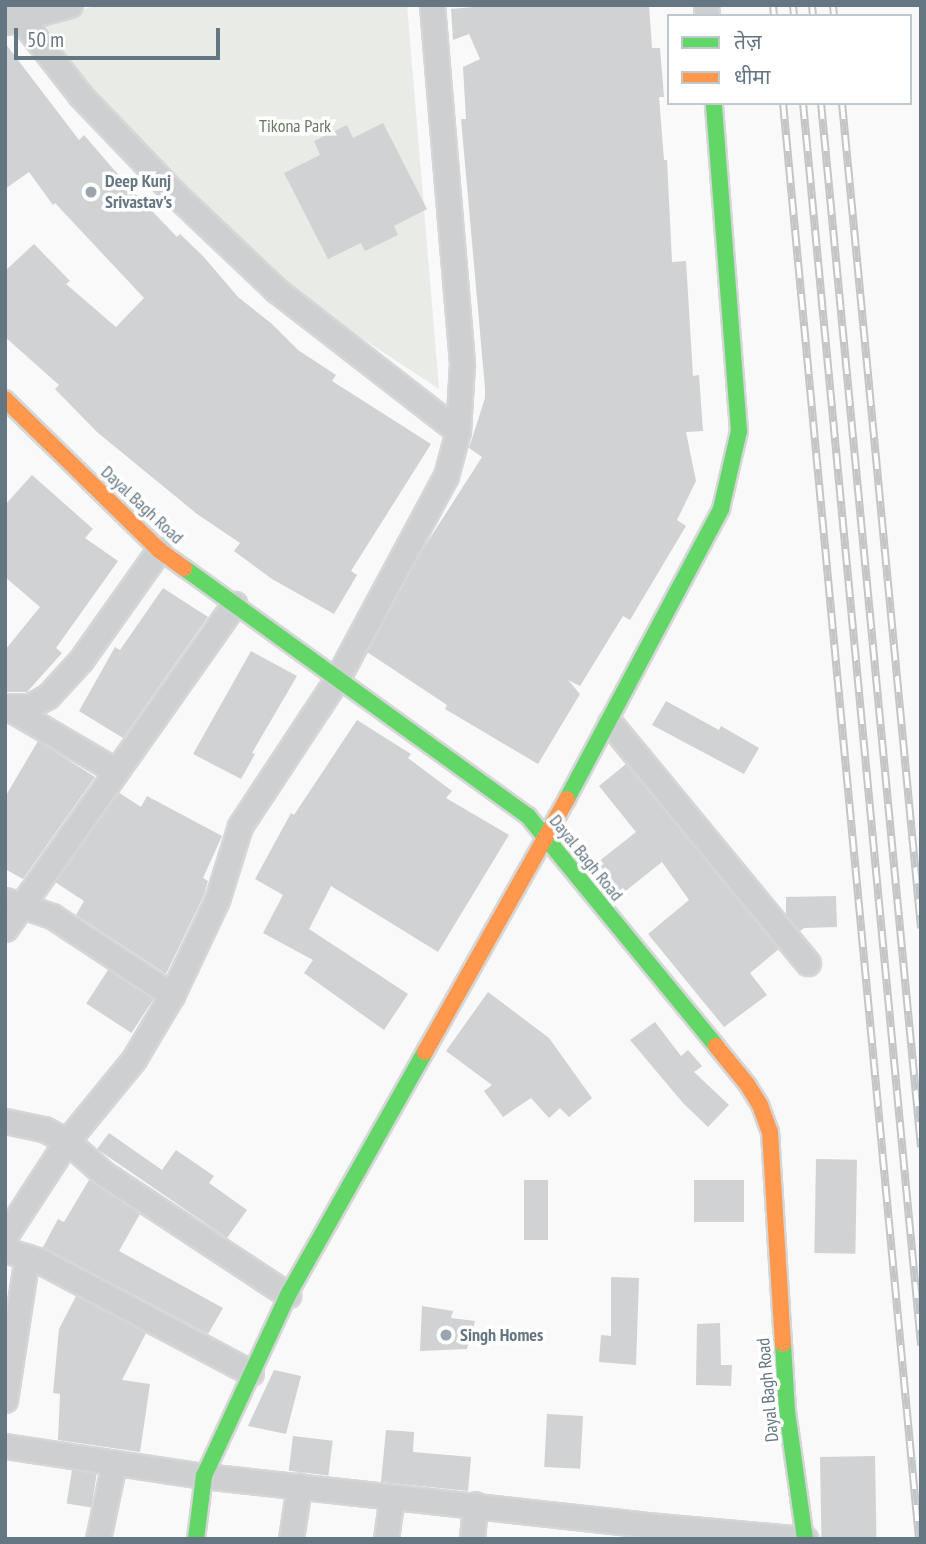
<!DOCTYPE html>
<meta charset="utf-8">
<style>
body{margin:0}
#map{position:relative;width:926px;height:1544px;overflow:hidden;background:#f9f9f9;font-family:"PT Sans Narrow","Noto Sans Devanagari",sans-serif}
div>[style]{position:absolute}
.green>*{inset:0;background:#e8ebe6}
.building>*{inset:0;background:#d0d2d3;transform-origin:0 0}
.roads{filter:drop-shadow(2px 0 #d5d6d7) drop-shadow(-2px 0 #d5d6d7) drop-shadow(0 2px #d5d6d7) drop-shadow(0 -2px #d5d6d7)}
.street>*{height:23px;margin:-11.5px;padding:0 11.5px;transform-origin:11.5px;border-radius:11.5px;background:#cecfd0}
.fast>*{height:16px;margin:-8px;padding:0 8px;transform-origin:8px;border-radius:8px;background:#63d668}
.slow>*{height:16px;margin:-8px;padding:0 8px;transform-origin:8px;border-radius:8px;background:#ff974d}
.rail>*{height:8px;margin-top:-4px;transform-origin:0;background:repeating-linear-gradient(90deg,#fff 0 16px,#c3c5c6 0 32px);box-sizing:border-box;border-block:2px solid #c3c5c6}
.dots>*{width:19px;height:19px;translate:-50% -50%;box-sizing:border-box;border:4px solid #fff;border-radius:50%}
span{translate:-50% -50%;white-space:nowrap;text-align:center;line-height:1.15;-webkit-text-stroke:7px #fff;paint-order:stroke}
.park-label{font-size:18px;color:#687a64}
.poi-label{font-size:18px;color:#657683;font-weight:700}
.left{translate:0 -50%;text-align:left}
.street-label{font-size:18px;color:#657683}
.frame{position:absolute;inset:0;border:7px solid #657683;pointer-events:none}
.legend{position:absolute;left:667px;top:14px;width:245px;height:91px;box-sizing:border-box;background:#fff;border:2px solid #c1c8cd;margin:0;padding:9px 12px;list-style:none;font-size:21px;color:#657683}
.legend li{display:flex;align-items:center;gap:14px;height:35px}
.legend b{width:35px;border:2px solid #c1c8cd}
.scale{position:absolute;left:14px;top:28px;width:206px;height:32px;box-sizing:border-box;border:4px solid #657683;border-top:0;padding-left:9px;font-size:21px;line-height:24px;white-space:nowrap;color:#657683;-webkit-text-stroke:5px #fff;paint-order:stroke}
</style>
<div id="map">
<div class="green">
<div style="clip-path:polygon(101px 5px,407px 5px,439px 389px,284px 287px,27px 21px)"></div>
</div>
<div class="building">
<div style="clip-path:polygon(496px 5px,649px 5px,652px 48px,660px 48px,664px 97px,659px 97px,664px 160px,667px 160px,672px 262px,686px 261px,693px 376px,699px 375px,703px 431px,686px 432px,696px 481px,677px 520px,686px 526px,630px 620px,623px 616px,580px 686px,568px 680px,580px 694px,538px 764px,445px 709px,447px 705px,367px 652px,423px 549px,482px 457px,469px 448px,485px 398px,485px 388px,461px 119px,466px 119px,463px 67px,480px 59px,469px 34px,453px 40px,451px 9px)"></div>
<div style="clip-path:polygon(5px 43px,79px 140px,84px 135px,128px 186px,177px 237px,180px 234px,203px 256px,238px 297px,272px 324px,298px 350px,336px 375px,332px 381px,431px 444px,351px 571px,357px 575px,334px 614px,272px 579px,234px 551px,240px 543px,197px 514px,97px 432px,55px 389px,59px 385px,5px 337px,5px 271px,34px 244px,70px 281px,66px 284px,116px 327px,144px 298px,55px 203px,53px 205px,29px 172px,5px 189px)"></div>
<div style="clip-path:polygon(383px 123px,427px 209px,394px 226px,398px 235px,365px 251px,361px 243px,328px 259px,284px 173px,320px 155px,314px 141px,347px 125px,353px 138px)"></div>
<div style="clip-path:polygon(32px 475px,93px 529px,85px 538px,118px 561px,56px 648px,62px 653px,27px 692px,5px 692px,5px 650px,40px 607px,5px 577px,5px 505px)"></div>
<div style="clip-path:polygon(163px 588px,208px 617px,123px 738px,79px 711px,115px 647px,120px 650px)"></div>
<div style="clip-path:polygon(251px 651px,297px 676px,252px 753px,255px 754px,241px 779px,193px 754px)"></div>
<div style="clip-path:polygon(666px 701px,719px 730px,721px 726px,759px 748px,744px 774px,652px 725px)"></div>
<div style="clip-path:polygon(357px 720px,411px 754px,408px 758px,452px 791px,446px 798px,509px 835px,438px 952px,331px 886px,309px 929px,408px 994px,384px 1030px,304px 973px,313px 960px,263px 933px,283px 895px,255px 879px,291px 813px,294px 815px)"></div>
<div style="clip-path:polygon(38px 741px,95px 777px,23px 879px,5px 869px,5px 797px)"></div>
<div style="clip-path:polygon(626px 764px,779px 949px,750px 973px,767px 995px,724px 1027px,648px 934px,689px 900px,662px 862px,618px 897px,593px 866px,636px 832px,599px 786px)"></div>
<div style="clip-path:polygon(118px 792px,141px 807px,147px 796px,222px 836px,203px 878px,208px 881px,204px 895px,166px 974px,76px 915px,84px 901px,55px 882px)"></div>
<div style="clip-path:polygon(836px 896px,837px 927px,804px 928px,800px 931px,786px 915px,786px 897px)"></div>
<div style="left:108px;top:970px;width:54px;height:40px;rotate:33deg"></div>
<div style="clip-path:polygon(488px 992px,549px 1038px,592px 1098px,569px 1117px,560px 1108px,549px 1118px,531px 1098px,503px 1117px,484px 1091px,492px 1085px,446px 1051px)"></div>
<div style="clip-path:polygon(655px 1022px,681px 1056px,688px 1050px,702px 1066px,694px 1072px,729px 1105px,708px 1127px,683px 1103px,630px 1040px)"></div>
<div style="clip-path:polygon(109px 1133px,162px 1170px,176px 1150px,214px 1176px,209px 1183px,247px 1210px,227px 1238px,97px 1149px)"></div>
<div style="left:816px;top:1159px;width:41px;height:94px;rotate:1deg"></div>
<div style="clip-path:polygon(89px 1180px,140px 1214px,119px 1251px,223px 1308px,208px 1334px,43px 1247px,58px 1219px,64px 1222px)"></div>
<div style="left:524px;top:1180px;width:24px;height:60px"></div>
<div style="left:694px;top:1180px;width:50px;height:42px"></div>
<div style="clip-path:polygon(611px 1277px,639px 1278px,636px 1365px,599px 1362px,601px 1335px,611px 1336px)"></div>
<div style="clip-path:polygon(76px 1296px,146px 1333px,122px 1380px,150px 1384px,140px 1452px,58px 1440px,60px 1394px,53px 1393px,59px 1329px)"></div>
<div style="clip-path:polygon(422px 1306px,453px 1311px,451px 1318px,475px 1321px,467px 1349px,420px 1351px)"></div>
<div style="clip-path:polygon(720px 1323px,721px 1365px,732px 1365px,731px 1386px,696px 1385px,697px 1324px)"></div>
<div style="clip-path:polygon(274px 1370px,301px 1376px,286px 1434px,248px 1426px)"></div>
<div style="left:547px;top:1414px;width:36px;height:53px;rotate:3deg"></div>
<div style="clip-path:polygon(386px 1430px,414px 1432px,413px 1452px,471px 1457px,468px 1491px,381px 1482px)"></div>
<div style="left:293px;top:1436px;width:40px;height:35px;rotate:7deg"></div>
<div style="left:875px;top:1456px;width:83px;height:55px;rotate:89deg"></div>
<div style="left:72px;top:1470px;width:25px;height:34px;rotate:9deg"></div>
</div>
<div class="roads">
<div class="street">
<div style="left:16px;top:5px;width:12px;rotate:76deg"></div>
<div style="left:19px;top:17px;width:100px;rotate:51.9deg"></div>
<div style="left:81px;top:96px;width:137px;rotate:46.2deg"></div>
<div style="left:176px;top:195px;width:138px;rotate:43.5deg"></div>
<div style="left:276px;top:290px;width:230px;rotate:37.8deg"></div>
<div style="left:706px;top:5px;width:11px;rotate:85deg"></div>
<div style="left:8px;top:22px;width:64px;rotate:-15.3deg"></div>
<div style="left:5px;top:706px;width:25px"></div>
<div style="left:30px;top:706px;width:21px;rotate:-29deg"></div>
<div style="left:48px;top:696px;width:49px;rotate:-47.5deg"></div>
<div style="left:81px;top:660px;width:135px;rotate:-54.7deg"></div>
<div style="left:7px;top:707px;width:126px;rotate:30.4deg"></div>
<div style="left:610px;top:723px;width:311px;rotate:50.5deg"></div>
<div style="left:5px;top:900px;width:50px;rotate:18.8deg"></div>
<div style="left:52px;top:916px;width:144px;rotate:33.4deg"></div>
<div style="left:5px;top:929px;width:398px;rotate:-54.8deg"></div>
<div style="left:5px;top:1121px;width:40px;rotate:12deg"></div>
<div style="left:44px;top:1129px;width:26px;rotate:28deg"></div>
<div style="left:67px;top:1141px;width:48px;rotate:41.6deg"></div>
<div style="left:103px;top:1173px;width:222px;rotate:33.4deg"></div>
<div style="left:5px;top:1236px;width:113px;rotate:-56.9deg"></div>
<div style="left:67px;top:1141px;width:106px;rotate:-50.7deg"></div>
<div style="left:134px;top:1059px;width:74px;rotate:-59.3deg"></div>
<div style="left:172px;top:995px;width:105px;rotate:-64.7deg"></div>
<div style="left:217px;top:900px;width:77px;rotate:-72.7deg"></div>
<div style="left:240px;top:826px;width:176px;rotate:-56.6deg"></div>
<div style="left:337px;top:679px;width:230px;rotate:-61.8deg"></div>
<div style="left:446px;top:476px;width:47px;rotate:-75.1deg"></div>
<div style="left:458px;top:431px;width:68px;rotate:-86.6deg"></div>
<div style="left:462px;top:363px;width:359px;rotate:-94.8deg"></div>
<div style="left:5px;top:1250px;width:34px;rotate:17deg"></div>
<div style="left:38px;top:1260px;width:241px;rotate:27.9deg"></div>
<div style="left:5px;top:1400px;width:145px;rotate:-81.3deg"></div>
<div style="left:5px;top:1446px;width:201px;rotate:8.6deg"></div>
<div style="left:204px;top:1476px;width:435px;rotate:6.3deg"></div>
<div style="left:636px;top:1524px;width:170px;rotate:5.1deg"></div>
<div style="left:98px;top:1539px;width:78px;rotate:-78.1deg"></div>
<div style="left:291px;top:1539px;width:54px;rotate:-81.4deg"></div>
<div style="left:386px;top:1539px;width:43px;rotate:-82.1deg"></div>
<div style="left:472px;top:1539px;width:35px;rotate:-85deg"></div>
</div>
<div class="fast">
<div style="left:184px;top:568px;width:424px;rotate:35.8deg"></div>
<div style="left:528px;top:816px;width:297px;rotate:50.7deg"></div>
<div style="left:567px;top:799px;width:328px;rotate:-62deg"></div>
<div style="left:721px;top:509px;width:80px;rotate:-77deg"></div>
<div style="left:739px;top:431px;width:329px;rotate:-94.4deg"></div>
<div style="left:783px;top:1344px;width:67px;rotate:86.6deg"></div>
<div style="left:787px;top:1411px;width:129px;rotate:82deg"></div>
<div style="left:196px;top:1539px;width:64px;rotate:-82.8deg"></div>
<div style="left:204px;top:1476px;width:200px;rotate:-65.1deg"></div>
<div style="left:288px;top:1295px;width:279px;rotate:-60.6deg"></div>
</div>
<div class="slow">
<div style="left:5px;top:399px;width:216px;rotate:44.4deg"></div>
<div style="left:159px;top:550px;width:31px;rotate:36deg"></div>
<div style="left:716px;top:1046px;width:49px;rotate:50.8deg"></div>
<div style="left:747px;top:1084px;width:25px;rotate:58deg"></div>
<div style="left:760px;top:1105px;width:29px;rotate:70deg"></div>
<div style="left:770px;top:1132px;width:212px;rotate:86.5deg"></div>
<div style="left:425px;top:1052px;width:290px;rotate:-60.7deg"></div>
</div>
</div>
<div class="rail">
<div style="left:773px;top:5px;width:11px;rotate:85deg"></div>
<div style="left:793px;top:5px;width:11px;rotate:85deg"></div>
<div style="left:812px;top:5px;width:11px;rotate:85deg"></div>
<div style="left:833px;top:5px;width:11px;rotate:85deg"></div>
<div style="left:783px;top:103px;width:1442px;rotate:84.59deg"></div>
<div style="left:803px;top:103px;width:1248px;rotate:84.57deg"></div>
<div style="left:821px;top:103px;width:1049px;rotate:84.53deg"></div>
<div style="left:842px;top:103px;width:829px;rotate:84.53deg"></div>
</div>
<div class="dots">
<div style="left:91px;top:192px;background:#99a4ac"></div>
<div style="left:446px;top:1335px;background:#99a4ac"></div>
</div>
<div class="park-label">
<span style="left:295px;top:126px">Tikona Park</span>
</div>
<div class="poi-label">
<span class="left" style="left:105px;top:192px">Deep Kunj<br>Srivastav's</span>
<span class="left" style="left:460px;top:1335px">Singh Homes</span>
</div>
<div class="street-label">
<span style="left:142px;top:505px;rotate:43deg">Dayal Bagh Road</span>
<span style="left:586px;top:858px;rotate:51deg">Dayal Bagh Road</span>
<span style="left:768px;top:1390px;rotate:-95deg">Dayal Bagh Road</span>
</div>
<div class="frame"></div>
<ul class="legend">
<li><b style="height:9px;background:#63d668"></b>तेज़</li>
<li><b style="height:9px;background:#ff974d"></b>धीमा</li>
</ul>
<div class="scale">50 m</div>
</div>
